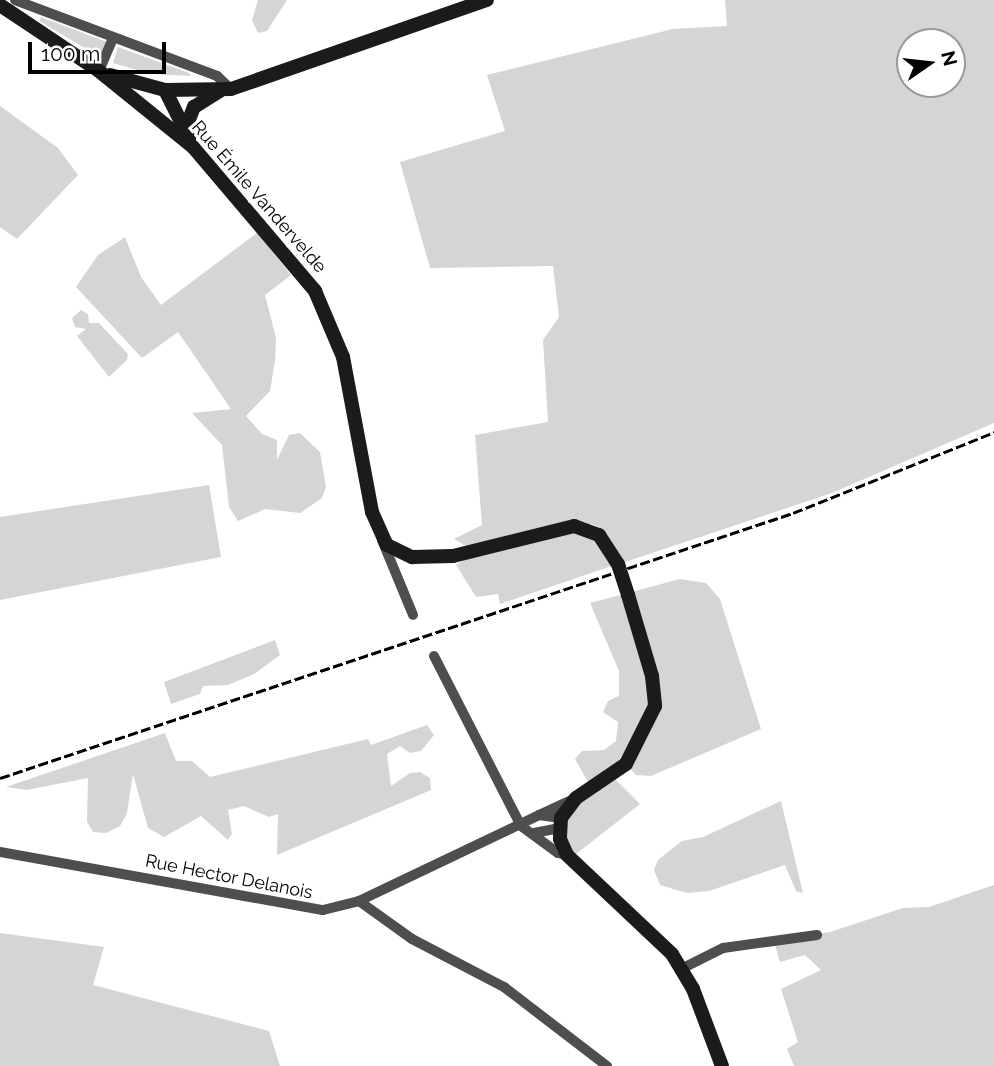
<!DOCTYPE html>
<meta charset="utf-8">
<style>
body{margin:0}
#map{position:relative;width:994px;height:1066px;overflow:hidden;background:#fff;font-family:Raleway,sans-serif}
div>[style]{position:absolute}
.green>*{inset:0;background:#d5d5d5}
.street>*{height:10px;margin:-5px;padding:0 5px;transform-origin:5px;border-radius:5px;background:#4e4e4e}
.secondary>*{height:14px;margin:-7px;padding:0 7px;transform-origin:7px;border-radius:7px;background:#1b1b1b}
.rail>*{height:2.5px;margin-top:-1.25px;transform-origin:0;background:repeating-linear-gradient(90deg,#000 0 10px,transparent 0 13.5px)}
.secondary-bridge>*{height:14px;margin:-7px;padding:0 7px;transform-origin:7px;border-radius:7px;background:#1b1b1b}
span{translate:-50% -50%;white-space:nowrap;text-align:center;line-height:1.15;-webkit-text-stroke:6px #fff;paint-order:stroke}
.street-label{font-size:18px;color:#000}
.north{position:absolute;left:896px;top:28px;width:70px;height:70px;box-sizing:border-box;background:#fff;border:2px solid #999;border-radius:50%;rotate:76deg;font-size:19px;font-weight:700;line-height:28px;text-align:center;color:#000}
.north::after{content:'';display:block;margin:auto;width:24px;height:32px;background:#000;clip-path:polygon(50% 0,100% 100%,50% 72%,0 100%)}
.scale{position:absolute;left:28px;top:42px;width:138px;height:32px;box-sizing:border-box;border:4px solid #000;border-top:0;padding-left:9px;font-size:21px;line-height:24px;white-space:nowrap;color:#000;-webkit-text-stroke:5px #fff;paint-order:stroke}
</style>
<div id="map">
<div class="green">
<div style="clip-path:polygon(258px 0,287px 0,267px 31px,258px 33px,252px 20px)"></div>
<div style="clip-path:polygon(evenodd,725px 0,994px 0,994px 423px,832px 493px,625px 562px,602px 529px,592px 524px,575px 526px,598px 542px,615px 565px,500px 604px,498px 594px,476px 597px,456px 565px,477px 552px,454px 539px,482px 525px,475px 435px,548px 422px,543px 340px,559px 317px,553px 266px,430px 268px,400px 162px,505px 131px,487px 75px,673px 29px,727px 26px,725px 0,910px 42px,952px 42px,952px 84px,910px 84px,910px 42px)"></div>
<div style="clip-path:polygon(41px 17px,107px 42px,100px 57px,39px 21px)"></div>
<div style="clip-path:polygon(118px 47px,189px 73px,191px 76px,150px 74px,113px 63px)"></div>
<div style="clip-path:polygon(0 106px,58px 148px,78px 175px,17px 239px,0 227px)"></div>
<div style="clip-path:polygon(257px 233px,291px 275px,265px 295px,276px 338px,275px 361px,270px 391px,246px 416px,262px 434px,277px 440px,277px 460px,289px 435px,300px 433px,320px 452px,326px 487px,322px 498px,300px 513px,265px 509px,238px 521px,229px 507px,222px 445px,192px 413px,231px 409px,178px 332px,142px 358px,76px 287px,98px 255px,125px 237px,141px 277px,161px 305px)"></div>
<div style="clip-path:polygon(81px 310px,88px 314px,89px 323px,99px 323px,128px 354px,127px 360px,109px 377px,77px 336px,86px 329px,75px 327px,72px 318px)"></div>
<div style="clip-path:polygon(209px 485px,221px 557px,0 600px,0 517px)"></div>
<div style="clip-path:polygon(680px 579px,706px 583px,720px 599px,761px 729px,651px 776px,636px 775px,627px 765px,612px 776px,640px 804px,571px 858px,559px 828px,591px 787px,575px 759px,582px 751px,604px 750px,616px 741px,618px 722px,603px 712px,608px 701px,619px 696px,619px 671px,590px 603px)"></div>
<div style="clip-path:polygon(275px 640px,280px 655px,254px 674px,228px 685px,203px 686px,200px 694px,171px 704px,164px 682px)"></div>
<div style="clip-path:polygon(427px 725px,434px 735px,421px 751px,410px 753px,400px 746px,387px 754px,391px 786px,410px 773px,420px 772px,430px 778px,431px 790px,277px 855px,278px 814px,269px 817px,244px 806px,228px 810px,232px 834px,228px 840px,201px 816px,164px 837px,148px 828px,133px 774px,127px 813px,120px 826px,106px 833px,93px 832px,87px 822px,88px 778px,27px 790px,6px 787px,165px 733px,176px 761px,192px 761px,210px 777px,368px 739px,371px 745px)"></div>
<div style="clip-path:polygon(781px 801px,803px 893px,796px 891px,785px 865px,709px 891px,687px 893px,660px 885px,654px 870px,658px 860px,682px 841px,703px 837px)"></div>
<div style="clip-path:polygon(994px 885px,994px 1066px,794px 1066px,787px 1049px,798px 1042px,781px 989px,821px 970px,805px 955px,780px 962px,774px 941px,830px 932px,903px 908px,929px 907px)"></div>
<div style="clip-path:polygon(0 933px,104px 947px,93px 985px,269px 1031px,280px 1066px,0 1066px)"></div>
</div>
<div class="street">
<div style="left:15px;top:0;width:216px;rotate:20.6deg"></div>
<div style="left:217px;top:76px;width:19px;rotate:43deg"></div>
<div style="left:99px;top:71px;width:34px;rotate:-67deg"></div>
<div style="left:382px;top:540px;width:81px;rotate:67.5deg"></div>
<div style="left:434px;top:656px;width:191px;rotate:62.9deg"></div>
<div style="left:521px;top:826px;width:46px;rotate:36.1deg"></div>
<div style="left:558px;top:853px;width:9px;rotate:13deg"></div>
<div style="left:539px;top:815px;width:41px;rotate:-24.7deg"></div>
<div style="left:534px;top:833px;width:25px;rotate:-11deg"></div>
<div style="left:0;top:852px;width:328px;rotate:10.2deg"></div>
<div style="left:323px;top:910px;width:37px;rotate:-14deg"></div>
<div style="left:359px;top:901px;width:199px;rotate:-25.5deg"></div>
<div style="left:539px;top:815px;width:22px;rotate:8deg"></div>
<div style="left:359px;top:901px;width:65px;rotate:35.6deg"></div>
<div style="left:412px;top:939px;width:104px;rotate:27.6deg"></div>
<div style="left:504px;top:987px;width:130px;rotate:37.5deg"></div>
<div style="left:681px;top:969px;width:47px;rotate:-26.6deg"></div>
<div style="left:723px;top:948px;width:95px;rotate:-7.9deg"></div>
</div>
<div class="secondary">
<div style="left:0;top:5px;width:119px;rotate:33.7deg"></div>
<div style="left:99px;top:71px;width:121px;rotate:39deg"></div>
<div style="left:193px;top:147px;width:189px;rotate:49.7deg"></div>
<div style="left:315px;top:291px;width:72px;rotate:67deg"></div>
<div style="left:343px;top:357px;width:158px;rotate:79.4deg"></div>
<div style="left:372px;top:512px;width:36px;rotate:66deg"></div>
<div style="left:387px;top:545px;width:28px;rotate:26deg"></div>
<div style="left:412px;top:557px;width:41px;rotate:-1.4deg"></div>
<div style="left:453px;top:556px;width:125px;rotate:-13.9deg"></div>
<div style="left:574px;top:526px;width:27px;rotate:20deg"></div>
<div style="left:599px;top:535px;width:35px;rotate:57deg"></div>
<div style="left:110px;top:75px;width:57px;rotate:15.3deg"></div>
<div style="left:165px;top:90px;width:66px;rotate:-0.9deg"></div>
<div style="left:231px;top:89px;width:271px;rotate:-19.2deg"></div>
<div style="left:165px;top:90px;width:54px;rotate:63.4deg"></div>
<div style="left:185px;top:130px;width:25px;rotate:-69deg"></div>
<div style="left:194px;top:107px;width:31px;rotate:-32deg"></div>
<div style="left:628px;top:595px;width:84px;rotate:73.5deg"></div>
<div style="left:652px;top:676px;width:30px;rotate:84deg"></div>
<div style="left:655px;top:706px;width:65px;rotate:116.6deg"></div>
<div style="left:626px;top:764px;width:60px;rotate:145.8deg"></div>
<div style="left:576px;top:798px;width:25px;rotate:127deg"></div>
<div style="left:561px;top:818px;width:21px;rotate:93deg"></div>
<div style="left:560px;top:839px;width:17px;rotate:66deg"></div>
<div style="left:567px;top:855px;width:144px;rotate:43.3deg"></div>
<div style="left:672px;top:954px;width:41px;rotate:59deg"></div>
<div style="left:693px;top:989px;width:82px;rotate:69.4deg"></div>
</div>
<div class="rail">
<div style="left:0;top:778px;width:836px;rotate:-18.48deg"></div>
<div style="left:793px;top:513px;width:217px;rotate:-21.9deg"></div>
</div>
<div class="secondary-bridge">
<div style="left:618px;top:564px;width:33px;rotate:72deg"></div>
</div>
<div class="street-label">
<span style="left:259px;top:197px;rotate:49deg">Rue Émile Vandervelde</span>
<span style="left:229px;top:877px;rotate:11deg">Rue Hector Delanois</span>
</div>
<div class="north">N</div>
<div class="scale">100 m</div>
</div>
